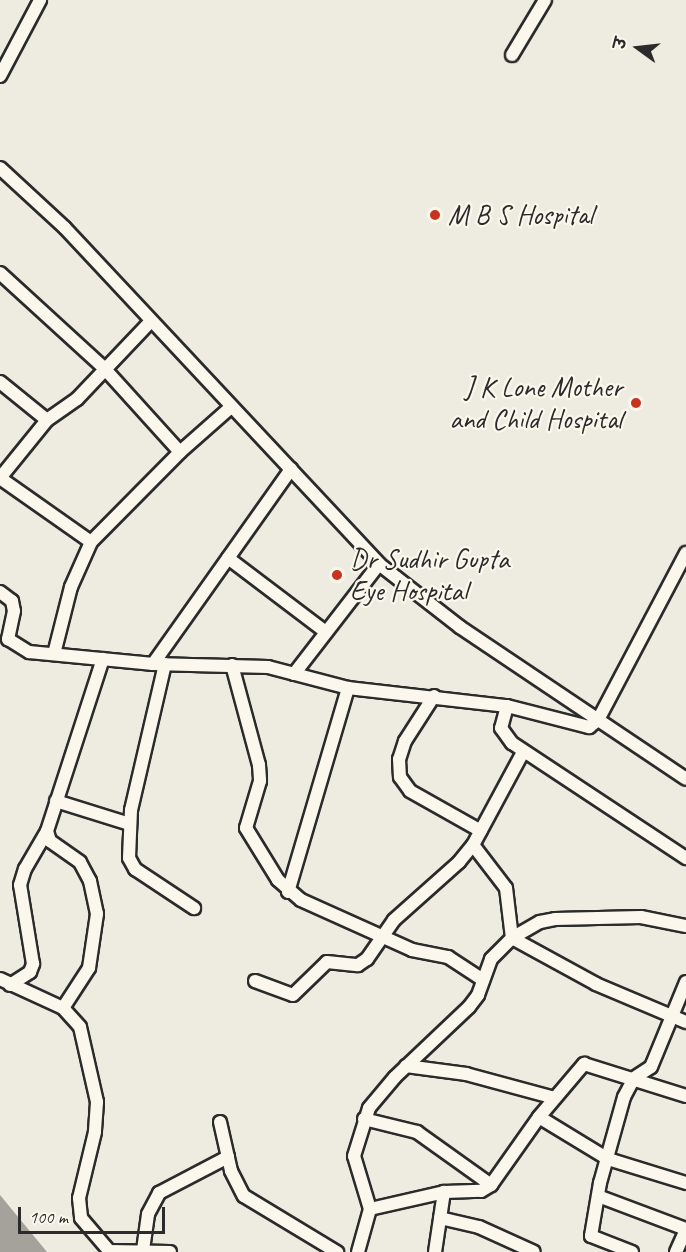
<!DOCTYPE html>
<meta charset="utf-8">
<style>
body{margin:0}
#map{position:relative;width:686px;height:1252px;overflow:hidden;background:#eeebe0;font-family:Caveat,"Playpen Sans Deva",sans-serif}
div>[style]{position:absolute}
.water>*{inset:0;background:#a4a29a}
.roads{filter:drop-shadow(2px 0 #2b2b2b) drop-shadow(-2px 0 #2b2b2b) drop-shadow(0 2px #2b2b2b) drop-shadow(0 -2px #2b2b2b)}
.minor>*{height:12px;margin:-6px;padding:0 6px;transform-origin:6px;border-radius:6px;background:#fbf7ec}
.dots>*{width:16px;height:16px;translate:-50% -50%;box-sizing:border-box;border:3px solid #fbf7ec;border-radius:50%}
span{translate:-50% -50%;white-space:nowrap;text-align:center;line-height:1.15;-webkit-text-stroke:4.5px #fbf7ec;paint-order:stroke}
.poi-label{font-size:28px;color:#2b2b2b}
.left{translate:0 -50%;text-align:left}
.right{translate:-100% -50%;text-align:right}
.north{position:absolute;left:608px;top:18px;width:60px;height:60px;-webkit-text-stroke:4px #fbf7ec;paint-order:stroke;rotate:285deg;font-size:16px;font-weight:700;line-height:24px;text-align:center;color:#2b2b2b}
.north::after{content:'';display:block;margin:auto;width:21px;height:27px;background:#2b2b2b;clip-path:polygon(50% 0,100% 100%,50% 72%,0 100%)}
.scale{position:absolute;left:18px;top:1207px;width:147px;height:27px;box-sizing:border-box;border:3px solid #2b2b2b;border-top:0;padding-left:8px;font-size:18px;line-height:21px;white-space:nowrap;color:#2b2b2b;-webkit-text-stroke:4px #fbf7ec;paint-order:stroke}
</style>
<div id="map">
<div class="water">
<div style="clip-path:polygon(0 1195px,47px 1252px,0 1252px)"></div>
</div>
<div class="roads">
<div class="minor">
<div style="left:512px;top:55px;width:64px;rotate:-59deg"></div>
<div style="left:0;top:76px;width:86px;rotate:-62.2deg"></div>
<div style="left:0;top:168px;width:88px;rotate:42.7deg"></div>
<div style="left:65px;top:228px;width:460px;rotate:46.9deg"></div>
<div style="left:379px;top:564px;width:103px;rotate:37.9deg"></div>
<div style="left:460px;top:627px;width:272px;rotate:33.9deg"></div>
<div style="left:0;top:273px;width:141px;rotate:42.4deg"></div>
<div style="left:104px;top:368px;width:113px;rotate:47.9deg"></div>
<div style="left:0;top:382px;width:60px;rotate:39deg"></div>
<div style="left:0;top:478px;width:75px;rotate:-51deg"></div>
<div style="left:47px;top:420px;width:37px;rotate:-35deg"></div>
<div style="left:77px;top:399px;width:106px;rotate:-46.5deg"></div>
<div style="left:0;top:478px;width:111px;rotate:35.1deg"></div>
<div style="left:228px;top:558px;width:123px;rotate:37.1deg"></div>
<div style="left:0;top:592px;width:15px;rotate:37deg"></div>
<div style="left:12px;top:601px;width:10px;rotate:79deg"></div>
<div style="left:14px;top:611px;width:29px;rotate:102deg"></div>
<div style="left:8px;top:639px;width:25px;rotate:32deg"></div>
<div style="left:29px;top:652px;width:125px;rotate:5.5deg"></div>
<div style="left:153px;top:664px;width:115px;rotate:1.5deg"></div>
<div style="left:268px;top:667px;width:83px;rotate:14.7deg"></div>
<div style="left:348px;top:688px;width:160px;rotate:6.5deg"></div>
<div style="left:507px;top:706px;width:85px;rotate:14.4deg"></div>
<div style="left:589px;top:727px;width:11px;rotate:-38deg"></div>
<div style="left:598px;top:720px;width:189px;rotate:-62.2deg"></div>
<div style="left:54px;top:654px;width:69px;rotate:-75.8deg"></div>
<div style="left:71px;top:587px;width:49px;rotate:-66deg"></div>
<div style="left:91px;top:542px;width:127px;rotate:-45.3deg"></div>
<div style="left:180px;top:452px;width:68px;rotate:-41.4deg"></div>
<div style="left:153px;top:664px;width:239px;rotate:-54.7deg"></div>
<div style="left:165px;top:664px;width:150px;rotate:103.1deg"></div>
<div style="left:131px;top:810px;width:48px;rotate:92.4deg"></div>
<div style="left:129px;top:858px;width:13px;rotate:61deg"></div>
<div style="left:135px;top:869px;width:71px;rotate:33.5deg"></div>
<div style="left:232px;top:665px;width:104px;rotate:74.9deg"></div>
<div style="left:259px;top:765px;width:16px;rotate:86deg"></div>
<div style="left:260px;top:781px;width:49px;rotate:106.6deg"></div>
<div style="left:246px;top:828px;width:61px;rotate:58.4deg"></div>
<div style="left:278px;top:880px;width:30px;rotate:41deg"></div>
<div style="left:301px;top:900px;width:122px;rotate:24.2deg"></div>
<div style="left:412px;top:950px;width:37px;rotate:11deg"></div>
<div style="left:448px;top:957px;width:42px;rotate:33.3deg"></div>
<div style="left:294px;top:674px;width:139px;rotate:-52.3deg"></div>
<div style="left:434px;top:696px;width:54px;rotate:122.8deg"></div>
<div style="left:405px;top:741px;width:19px;rotate:108deg"></div>
<div style="left:399px;top:759px;width:18px;rotate:87deg"></div>
<div style="left:400px;top:777px;width:17px;rotate:54deg"></div>
<div style="left:410px;top:791px;width:81px;rotate:29.4deg"></div>
<div style="left:507px;top:706px;width:23px;rotate:105deg"></div>
<div style="left:501px;top:728px;width:19px;rotate:54deg"></div>
<div style="left:512px;top:743px;width:209px;rotate:33.5deg"></div>
<div style="left:56px;top:801px;width:77px;rotate:17.3deg"></div>
<div style="left:473px;top:845px;width:54px;rotate:52.5deg"></div>
<div style="left:506px;top:888px;width:50px;rotate:83.2deg"></div>
<div style="left:512px;top:938px;width:96px;rotate:28.7deg"></div>
<div style="left:596px;top:984px;width:98px;rotate:22.9deg"></div>
<div style="left:288px;top:892px;width:213px;rotate:-73.6deg"></div>
<div style="left:0;top:979px;width:69px;rotate:24.7deg"></div>
<div style="left:63px;top:1008px;width:25px;rotate:48deg"></div>
<div style="left:80px;top:1027px;width:77px;rotate:77.2deg"></div>
<div style="left:97px;top:1102px;width:30px;rotate:94deg"></div>
<div style="left:95px;top:1132px;width:68px;rotate:103.6deg"></div>
<div style="left:79px;top:1198px;width:20px;rotate:84deg"></div>
<div style="left:81px;top:1218px;width:45px;rotate:49.5deg"></div>
<div style="left:255px;top:981px;width:40px;rotate:20.2deg"></div>
<div style="left:293px;top:995px;width:47px;rotate:-44.1deg"></div>
<div style="left:327px;top:962px;width:31px;rotate:6deg"></div>
<div style="left:358px;top:965px;width:11px;rotate:-34deg"></div>
<div style="left:367px;top:959px;width:47px;rotate:-55.3deg"></div>
<div style="left:394px;top:920px;width:87px;rotate:-41.7deg"></div>
<div style="left:459px;top:862px;width:22px;rotate:-51deg"></div>
<div style="left:473px;top:845px;width:106px;rotate:-61.7deg"></div>
<div style="left:10px;top:985px;width:24px;rotate:-33deg"></div>
<div style="left:30px;top:972px;width:9px;rotate:-69deg"></div>
<div style="left:33px;top:964px;width:80px;rotate:-99.3deg"></div>
<div style="left:20px;top:885px;width:17px;rotate:-73deg"></div>
<div style="left:25px;top:869px;width:44px;rotate:-59.9deg"></div>
<div style="left:63px;top:1008px;width:48px;rotate:-57deg"></div>
<div style="left:89px;top:968px;width:55px;rotate:-81.6deg"></div>
<div style="left:97px;top:914px;width:34px;rotate:-102deg"></div>
<div style="left:90px;top:881px;width:21px;rotate:-118deg"></div>
<div style="left:80px;top:862px;width:37px;rotate:-145deg"></div>
<div style="left:50px;top:841px;width:10px;rotate:-107deg"></div>
<div style="left:47px;top:831px;width:181px;rotate:-72deg"></div>
<div style="left:406px;top:1066px;width:61px;rotate:7.6deg"></div>
<div style="left:466px;top:1074px;width:92px;rotate:15.1deg"></div>
<div style="left:539px;top:1117px;width:70px;rotate:-49.7deg"></div>
<div style="left:584px;top:1064px;width:107px;rotate:17.4deg"></div>
<div style="left:364px;top:1119px;width:55px;rotate:13.8deg"></div>
<div style="left:417px;top:1132px;width:91px;rotate:35.6deg"></div>
<div style="left:220px;top:1122px;width:50px;rotate:77.3deg"></div>
<div style="left:231px;top:1171px;width:28px;rotate:63deg"></div>
<div style="left:244px;top:1196px;width:109px;rotate:31.1deg"></div>
<div style="left:598px;top:1196px;width:94px;rotate:20.6deg"></div>
<div style="left:370px;top:1209px;width:55px;rotate:-106.8deg"></div>
<div style="left:354px;top:1156px;width:50px;rotate:-72.6deg"></div>
<div style="left:369px;top:1108px;width:40px;rotate:-50deg"></div>
<div style="left:395px;top:1077px;width:102px;rotate:-43.4deg"></div>
<div style="left:469px;top:1007px;width:15px;rotate:-53deg"></div>
<div style="left:478px;top:995px;width:38px;rotate:-70deg"></div>
<div style="left:491px;top:959px;width:30px;rotate:-45deg"></div>
<div style="left:512px;top:938px;width:32px;rotate:-30deg"></div>
<div style="left:540px;top:922px;width:15px;rotate:-11deg"></div>
<div style="left:555px;top:919px;width:86px;rotate:-1.3deg"></div>
<div style="left:641px;top:917px;width:46px;rotate:11.3deg"></div>
<div style="left:440px;top:1218px;width:40px;rotate:13deg"></div>
<div style="left:479px;top:1227px;width:60px;rotate:24.4deg"></div>
<div style="left:143px;top:1250px;width:36px;rotate:-82deg"></div>
<div style="left:148px;top:1214px;width:24px;rotate:-62deg"></div>
<div style="left:159px;top:1193px;width:78px;rotate:-27.6deg"></div>
<div style="left:109px;top:1251px;width:61px;rotate:0.9deg"></div>
<div style="left:358px;top:1252px;width:45px;rotate:-74.4deg"></div>
<div style="left:370px;top:1209px;width:76px;rotate:-12.9deg"></div>
<div style="left:444px;top:1192px;width:37px;rotate:-2deg"></div>
<div style="left:481px;top:1191px;width:12px;rotate:-31deg"></div>
<div style="left:491px;top:1185px;width:83px;rotate:-54.8deg"></div>
<div style="left:539px;top:1117px;width:81px;rotate:31.3deg"></div>
<div style="left:608px;top:1159px;width:82px;rotate:17.1deg"></div>
<div style="left:435px;top:1252px;width:61px;rotate:-81.5deg"></div>
<div style="left:632px;top:1252px;width:44px;rotate:-158.7deg"></div>
<div style="left:591px;top:1236px;width:54px;rotate:-80.4deg"></div>
<div style="left:600px;top:1183px;width:89px;rotate:-74.4deg"></div>
<div style="left:624px;top:1097px;width:21px;rotate:-62deg"></div>
<div style="left:634px;top:1078px;width:20px;rotate:-33deg"></div>
<div style="left:651px;top:1067px;width:92px;rotate:-67.6deg"></div>
<div style="left:676px;top:1252px;width:24px;rotate:-66deg"></div>
</div>
</div>
<div class="dots">
<div style="left:435px;top:215px;background:#c8321e"></div>
<div style="left:636px;top:403px;background:#c8321e"></div>
<div style="left:337px;top:575px;background:#c8321e"></div>
</div>
<div class="poi-label">
<span class="left" style="left:448px;top:215px">M B S Hospital</span>
<span class="right" style="left:622px;top:403px">J K Lone Mother<br>and Child Hospital</span>
<span class="left" style="left:350px;top:575px">Dr Sudhir Gupta<br>Eye Hospital</span>
</div>
<div class="north">उ</div>
<div class="scale">100 m</div>
</div>
